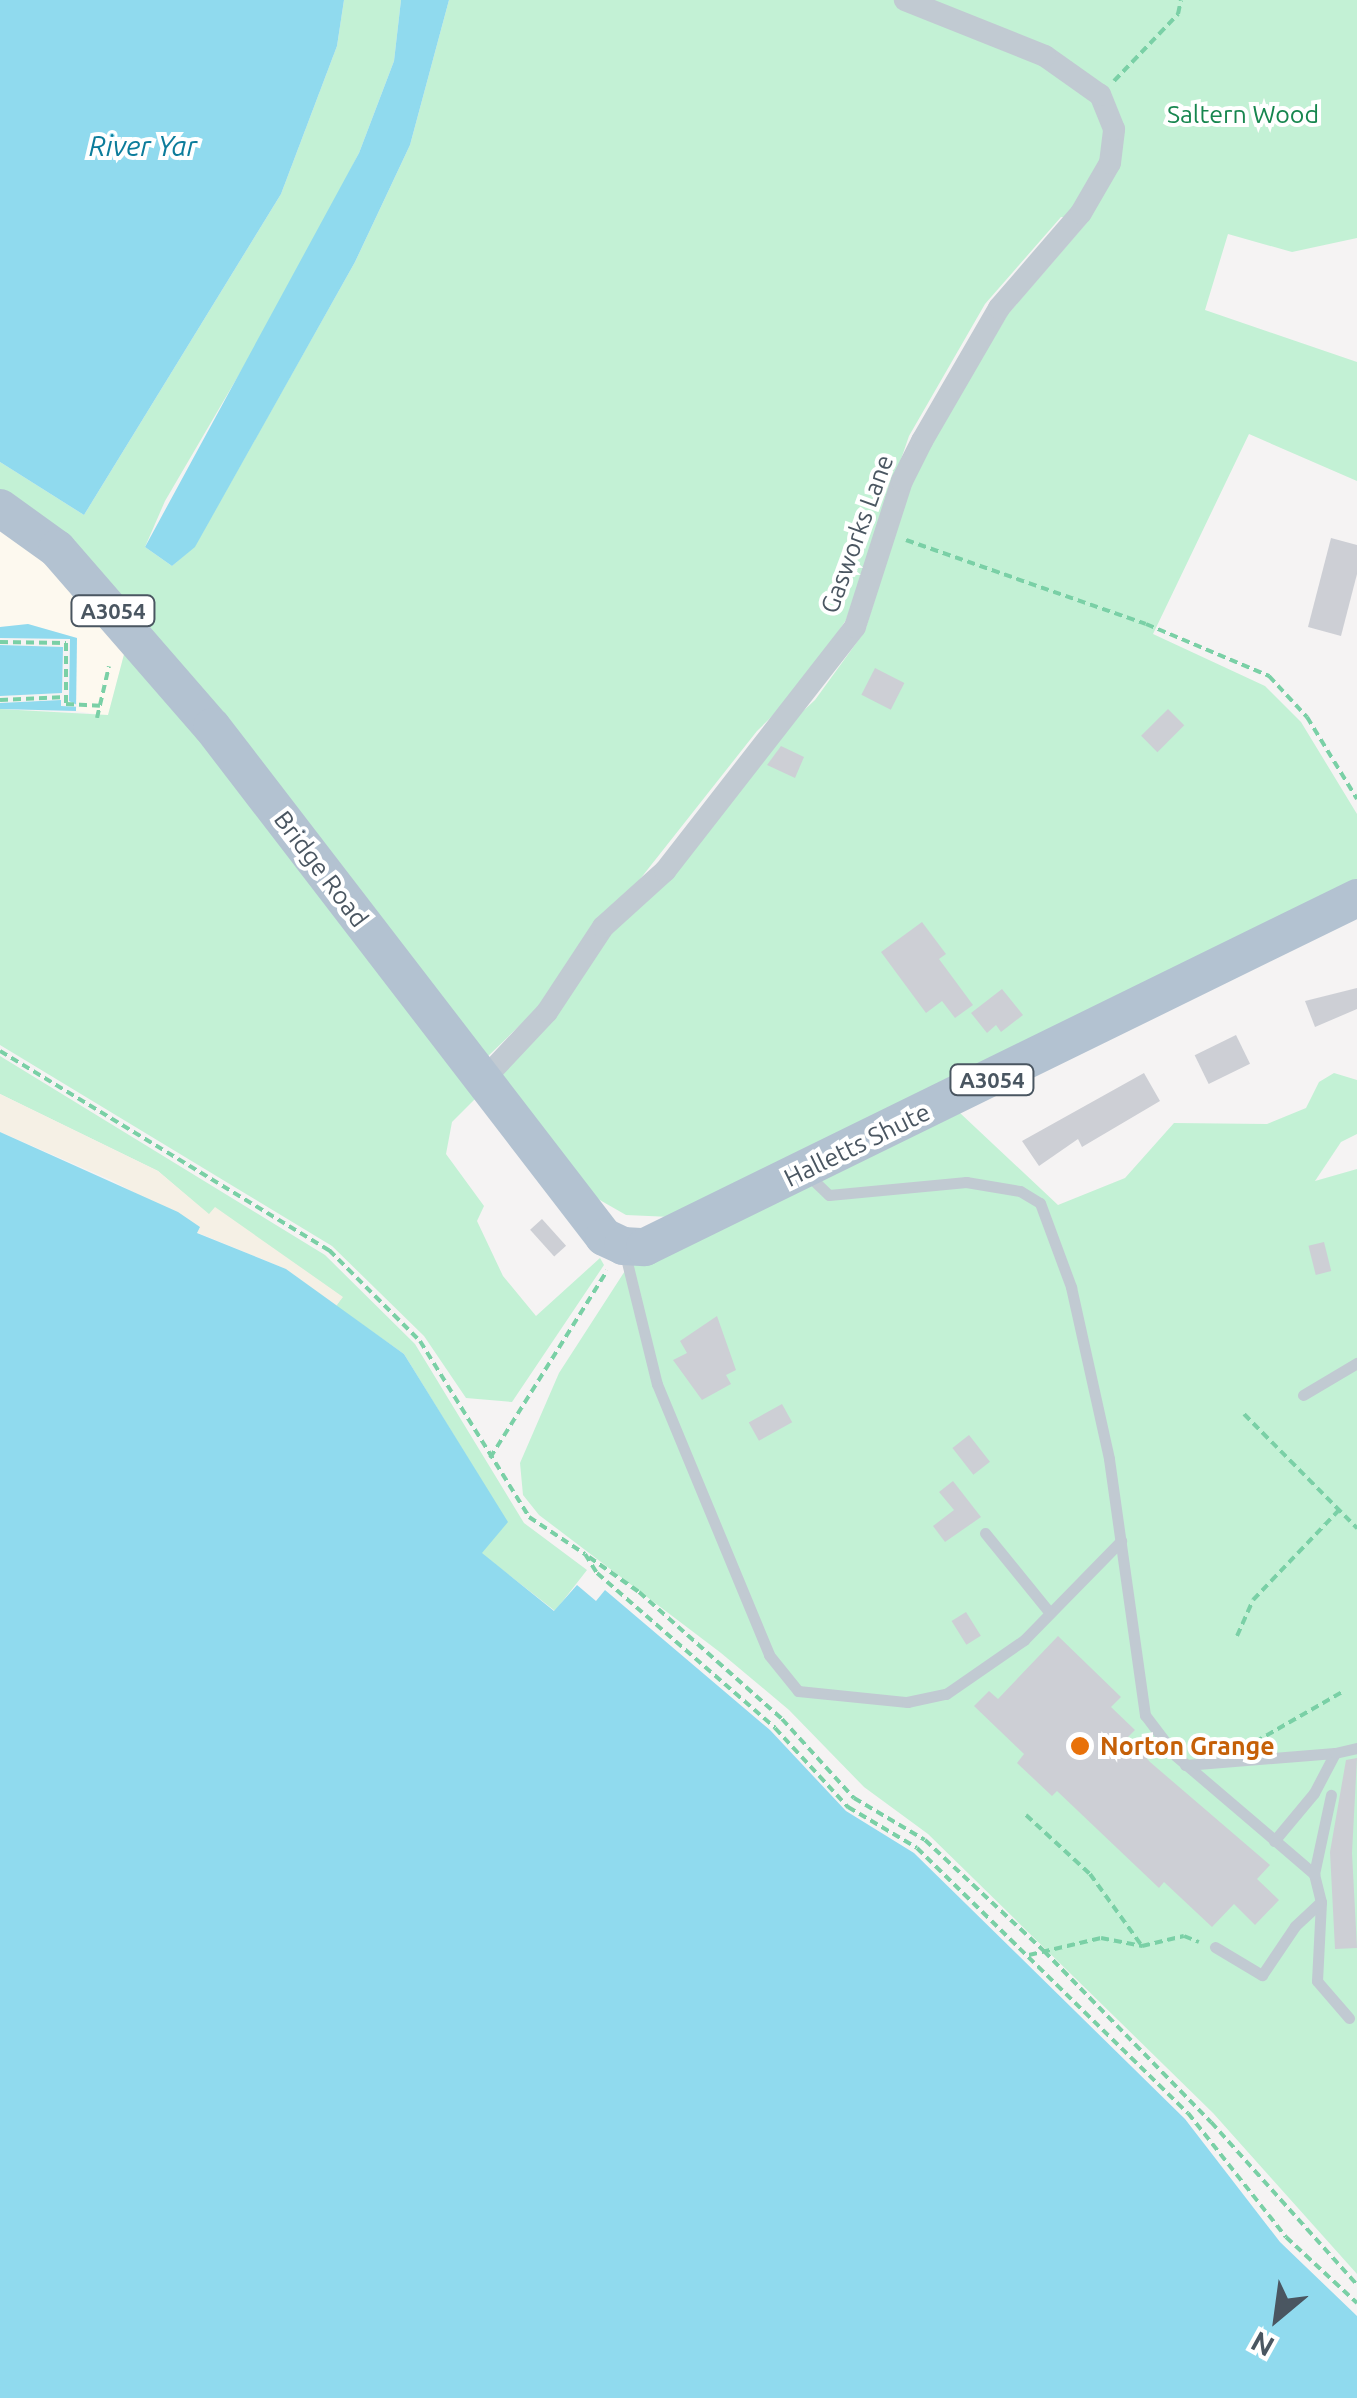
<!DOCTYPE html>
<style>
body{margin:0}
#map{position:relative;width:1357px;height:2398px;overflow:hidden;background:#f5f3f3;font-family:Ubuntu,sans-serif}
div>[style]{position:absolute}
.commercial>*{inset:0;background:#fdf9ef}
.green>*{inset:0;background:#c3f1d5}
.sand>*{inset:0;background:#f5f0e5}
.water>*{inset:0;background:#90daee}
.pier>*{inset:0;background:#f5f3f3}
.building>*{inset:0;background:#cdcfd5;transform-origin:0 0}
.path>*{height:4px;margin-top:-2px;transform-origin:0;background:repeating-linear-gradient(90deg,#7ad0a6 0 8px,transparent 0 13px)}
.lane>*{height:11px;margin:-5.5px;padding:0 5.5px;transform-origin:5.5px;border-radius:5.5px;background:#c1cad2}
.street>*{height:22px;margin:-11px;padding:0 11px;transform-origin:11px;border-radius:11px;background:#c1cad2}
.primary>*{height:38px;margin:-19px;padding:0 19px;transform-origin:19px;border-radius:19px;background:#b3c2d1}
.dots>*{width:28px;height:28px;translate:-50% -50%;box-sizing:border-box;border:5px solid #fff;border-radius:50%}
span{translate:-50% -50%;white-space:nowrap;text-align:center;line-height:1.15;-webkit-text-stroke:8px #fff;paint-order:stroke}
.shield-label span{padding:2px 8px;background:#fff;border:2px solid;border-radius:8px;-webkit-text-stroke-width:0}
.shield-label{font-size:22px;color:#4a5661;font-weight:700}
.park-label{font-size:25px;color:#17864f}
.street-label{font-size:25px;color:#4a5661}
.food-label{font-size:25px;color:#c56008;font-weight:700}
.left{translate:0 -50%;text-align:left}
.water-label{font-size:28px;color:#0c7c9b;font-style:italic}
.north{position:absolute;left:1227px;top:2268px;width:100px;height:100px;-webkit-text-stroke:8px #fff;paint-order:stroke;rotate:209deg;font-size:28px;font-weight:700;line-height:40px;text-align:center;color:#4a5661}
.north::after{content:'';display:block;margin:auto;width:35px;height:45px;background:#4a5661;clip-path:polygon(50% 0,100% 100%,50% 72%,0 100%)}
</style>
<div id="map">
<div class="commercial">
<div style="clip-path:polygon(0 524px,48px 561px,127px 643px,108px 716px,76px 711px,77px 638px,28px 624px,0 627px)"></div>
</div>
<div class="green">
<div style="clip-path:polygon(344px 0,401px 0,394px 61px,359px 153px,292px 284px,165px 501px,145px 547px,172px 566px,195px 546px,355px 262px,410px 145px,449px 0,1357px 0,1357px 238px,1292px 252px,1228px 234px,1205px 310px,1357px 362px,1357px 481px,1249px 434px,1153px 634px,1265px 686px,1301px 722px,1357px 814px,1357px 879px,671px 1217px,626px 1215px,591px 1195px,498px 1080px,609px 931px,771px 741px,815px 700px,865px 631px,910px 485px,929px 446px,1008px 314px,1089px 220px,1061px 217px,985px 304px,909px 436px,846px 620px,799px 690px,757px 731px,539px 1007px,484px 1060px,0 492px,0 462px,84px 515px,281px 194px,337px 46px)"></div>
<div style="clip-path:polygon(127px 643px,478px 1096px,452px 1122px,446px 1154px,484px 1206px,477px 1221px,503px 1276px,536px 1316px,600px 1258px,604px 1265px,512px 1402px,466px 1398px,424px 1336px,332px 1246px,0 1045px,0 709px,108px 715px)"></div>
<div style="clip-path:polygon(0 1056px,325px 1255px,415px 1344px,524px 1523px,587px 1570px,555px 1611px,481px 1553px,507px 1522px,404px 1354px,336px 1306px,342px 1297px,215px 1208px,209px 1215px,158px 1171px,0 1094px)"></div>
<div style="clip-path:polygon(1334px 1073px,1357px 1080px,1357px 1134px,1341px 1142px,1315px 1181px,1357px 1169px,1357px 2274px,1213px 2113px,928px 1834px,864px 1787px,789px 1710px,721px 1653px,539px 1515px,523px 1495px,520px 1463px,559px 1373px,632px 1260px,652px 1261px,960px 1113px,1058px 1205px,1125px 1178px,1174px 1123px,1267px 1124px,1306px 1108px,1319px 1082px)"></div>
</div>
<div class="sand">
<div style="clip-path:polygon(0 1094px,158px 1171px,209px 1214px,215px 1207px,343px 1297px,336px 1306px,286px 1269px,196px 1232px,200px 1228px,111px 1180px,0 1132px)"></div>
</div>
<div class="water">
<div style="clip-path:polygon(0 0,344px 0,337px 46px,281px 194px,84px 515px,0 462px)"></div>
<div style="clip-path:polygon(401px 0,449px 0,410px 145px,355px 262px,195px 547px,172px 566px,145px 547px,359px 153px,394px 61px)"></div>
<div style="clip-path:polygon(28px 624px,77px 638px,76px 711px,0 709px,0 627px)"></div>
<div style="clip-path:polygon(0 1132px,178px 1212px,200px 1227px,197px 1233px,286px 1269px,404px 1354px,508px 1522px,482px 1553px,554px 1611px,577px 1585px,596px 1601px,605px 1590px,770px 1730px,846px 1811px,914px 1853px,1185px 2119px,1280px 2242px,1357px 2316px,1357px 2398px,0 2398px)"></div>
</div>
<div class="pier">
<div style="clip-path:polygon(0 638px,70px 639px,69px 701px,81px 707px,61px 706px,61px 700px,0 703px,0 696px,62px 693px,63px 647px,0 645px)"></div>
</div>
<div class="building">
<div style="clip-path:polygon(1331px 538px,1357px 545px,1357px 574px,1341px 636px,1308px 627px)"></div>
<div style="left:875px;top:668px;width:33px;height:30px;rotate:27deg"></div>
<div style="left:1168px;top:709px;width:23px;height:38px;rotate:45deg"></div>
<div style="clip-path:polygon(781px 746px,804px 757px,795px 778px,767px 765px)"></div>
<div style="clip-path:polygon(922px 922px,946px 954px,939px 959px,973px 1005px,955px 1018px,942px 1001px,926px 1013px,881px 952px)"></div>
<div style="clip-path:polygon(1357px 988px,1357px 1009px,1315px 1027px,1305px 1001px)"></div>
<div style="clip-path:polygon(1002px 989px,1023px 1015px,1001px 1032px,996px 1025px,987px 1033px,971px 1013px)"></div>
<div style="left:1236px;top:1035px;width:32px;height:46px;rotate:64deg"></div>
<div style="clip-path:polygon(1144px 1073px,1160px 1101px,1082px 1147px,1078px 1139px,1039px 1166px,1022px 1141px)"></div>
<div style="left:542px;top:1219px;width:36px;height:16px;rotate:48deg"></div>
<div style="left:1324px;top:1242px;width:30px;height:16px;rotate:76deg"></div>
<div style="clip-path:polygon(717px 1316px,736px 1370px,726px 1375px,731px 1384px,702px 1400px,673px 1360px,687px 1353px,680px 1341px)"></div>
<div style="left:782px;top:1404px;width:21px;height:38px;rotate:61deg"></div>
<div style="left:969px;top:1435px;width:34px;height:21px;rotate:52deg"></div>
<div style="clip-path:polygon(953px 1481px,981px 1517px,945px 1542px,933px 1526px,954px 1510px,939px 1492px)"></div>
<div style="left:966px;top:1612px;width:28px;height:17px;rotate:58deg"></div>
<div style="clip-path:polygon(1058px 1636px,1121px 1697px,1111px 1707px,1135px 1730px,1128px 1737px,1150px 1762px,1270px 1865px,1257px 1879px,1279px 1900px,1255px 1925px,1234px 1904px,1212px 1927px,1164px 1882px,1159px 1888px,1057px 1791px,1052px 1796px,1017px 1763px,1024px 1754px,974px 1706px,989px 1691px,998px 1699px)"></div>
<div style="clip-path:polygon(1357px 1758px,1352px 1853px,1357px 1948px,1335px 1949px,1330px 1852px,1346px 1760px)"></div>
</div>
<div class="path">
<div style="left:1114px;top:81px;width:93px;rotate:-46.3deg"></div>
<div style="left:1178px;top:14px;width:14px;rotate:-78deg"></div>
<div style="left:906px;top:540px;width:254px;rotate:19.3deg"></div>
<div style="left:1146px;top:624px;width:134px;rotate:22.9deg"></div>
<div style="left:1269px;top:676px;width:56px;rotate:47.2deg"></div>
<div style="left:1307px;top:717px;width:96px;rotate:58.6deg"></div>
<div style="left:0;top:642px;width:66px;rotate:0.9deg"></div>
<div style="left:66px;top:643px;width:61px;rotate:90deg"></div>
<div style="left:66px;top:704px;width:34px;rotate:3deg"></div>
<div style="left:0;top:700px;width:66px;rotate:-2.6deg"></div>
<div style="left:97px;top:718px;width:53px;rotate:-77deg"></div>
<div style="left:0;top:1051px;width:385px;rotate:31.2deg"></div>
<div style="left:329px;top:1250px;width:129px;rotate:45deg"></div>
<div style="left:420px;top:1341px;width:207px;rotate:58.2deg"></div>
<div style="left:529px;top:1517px;width:67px;rotate:33.5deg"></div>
<div style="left:585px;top:1554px;width:22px;rotate:58deg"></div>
<div style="left:597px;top:1573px;width:236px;rotate:41deg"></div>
<div style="left:775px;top:1728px;width:108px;rotate:47.3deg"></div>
<div style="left:848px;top:1807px;width:80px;rotate:30.7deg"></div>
<div style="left:917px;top:1848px;width:379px;rotate:44.4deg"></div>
<div style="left:1188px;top:2113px;width:158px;rotate:51.7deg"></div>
<div style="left:1286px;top:2237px;width:97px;rotate:42.9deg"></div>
<div style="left:1244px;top:1414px;width:161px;rotate:45.3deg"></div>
<div style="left:490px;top:1458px;width:221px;rotate:-58deg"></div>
<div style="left:589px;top:1557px;width:61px;rotate:35deg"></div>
<div style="left:639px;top:1592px;width:191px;rotate:41.6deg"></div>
<div style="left:782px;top:1719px;width:107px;rotate:47.7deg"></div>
<div style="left:854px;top:1798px;width:82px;rotate:30.6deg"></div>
<div style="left:925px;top:1840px;width:163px;rotate:43deg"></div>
<div style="left:1044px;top:1951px;width:239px;rotate:45.7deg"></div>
<div style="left:1211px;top:2122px;width:219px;rotate:48.1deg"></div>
<div style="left:1237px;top:1636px;width:39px;rotate:-66deg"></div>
<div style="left:1253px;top:1600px;width:124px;rotate:-46.3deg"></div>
<div style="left:1255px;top:1742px;width:100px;rotate:-29.9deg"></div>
<div style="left:1026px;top:1815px;width:87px;rotate:42.7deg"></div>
<div style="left:1090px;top:1874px;width:89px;rotate:54.2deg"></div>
<div style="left:1029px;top:1955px;width:74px;rotate:-13.3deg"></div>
<div style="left:1101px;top:1938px;width:42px;rotate:11deg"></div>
<div style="left:1142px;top:1946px;width:43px;rotate:-13.4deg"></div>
<div style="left:1184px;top:1936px;width:16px;rotate:22deg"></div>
</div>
<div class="lane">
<div style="left:807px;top:1174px;width:30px;rotate:44deg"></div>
<div style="left:829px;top:1195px;width:138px;rotate:-5.4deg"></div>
<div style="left:966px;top:1182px;width:55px;rotate:9.5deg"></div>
<div style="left:1020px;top:1191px;width:23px;rotate:31deg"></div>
<div style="left:1040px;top:1203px;width:90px;rotate:69.7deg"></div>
<div style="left:1071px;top:1287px;width:176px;rotate:77.5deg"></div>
<div style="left:1109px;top:1459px;width:259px;rotate:82deg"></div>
<div style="left:1145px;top:1715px;width:51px;rotate:52.9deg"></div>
<div style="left:1176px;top:1756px;width:182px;rotate:40.5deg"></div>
<div style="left:1314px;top:1874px;width:29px;rotate:76deg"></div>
<div style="left:1321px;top:1902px;width:79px;rotate:92.9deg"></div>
<div style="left:1317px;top:1981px;width:49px;rotate:49.1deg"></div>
<div style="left:624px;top:1250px;width:138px;rotate:76.2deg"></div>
<div style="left:657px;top:1384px;width:293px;rotate:67.5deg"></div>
<div style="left:769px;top:1655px;width:46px;rotate:51.1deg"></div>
<div style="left:798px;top:1691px;width:110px;rotate:5.8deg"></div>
<div style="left:907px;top:1702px;width:40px;rotate:-12deg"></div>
<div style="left:946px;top:1694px;width:95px;rotate:-34.7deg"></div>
<div style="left:1024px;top:1640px;width:139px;rotate:-45.6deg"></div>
<div style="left:1303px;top:1395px;width:63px;rotate:-30.7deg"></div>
<div style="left:985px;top:1533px;width:103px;rotate:50.9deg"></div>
<div style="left:1185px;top:1765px;width:150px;rotate:-4.6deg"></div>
<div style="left:1274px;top:1841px;width:62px;rotate:-50.2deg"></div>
<div style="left:1314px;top:1793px;width:45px;rotate:-62.3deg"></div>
<div style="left:1335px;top:1753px;width:23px;rotate:-13deg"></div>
<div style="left:1314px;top:1874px;width:81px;rotate:-77.9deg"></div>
<div style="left:1215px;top:1947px;width:55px;rotate:30.8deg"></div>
<div style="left:1262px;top:1975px;width:59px;rotate:-56deg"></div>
<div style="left:1295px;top:1926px;width:35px;rotate:-43deg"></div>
</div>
<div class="street">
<div style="left:483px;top:1080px;width:93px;rotate:-46.7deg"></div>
<div style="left:547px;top:1012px;width:102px;rotate:-56.6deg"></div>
<div style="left:603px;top:927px;width:84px;rotate:-42.1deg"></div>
<div style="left:665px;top:871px;width:309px;rotate:-52.1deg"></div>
<div style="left:855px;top:627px;width:153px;rotate:-72.2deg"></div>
<div style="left:902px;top:481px;width:45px;rotate:-63.4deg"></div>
<div style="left:922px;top:441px;width:154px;rotate:-59.9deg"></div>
<div style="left:999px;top:308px;width:125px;rotate:-49.2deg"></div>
<div style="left:1081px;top:213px;width:58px;rotate:-59.9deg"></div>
<div style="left:1110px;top:163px;width:34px;rotate:-83deg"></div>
<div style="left:1114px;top:129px;width:37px;rotate:-112deg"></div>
<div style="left:1100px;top:95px;width:67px;rotate:-144.7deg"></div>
<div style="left:1045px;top:56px;width:151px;rotate:-158.2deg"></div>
</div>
<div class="primary">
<div style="left:0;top:508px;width:70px;rotate:35.7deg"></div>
<div style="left:57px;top:549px;width:236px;rotate:49deg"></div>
<div style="left:212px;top:727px;width:643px;rotate:52.45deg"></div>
<div style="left:604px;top:1237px;width:21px;rotate:25deg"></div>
<div style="left:623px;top:1246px;width:22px;rotate:3deg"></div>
<div style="left:645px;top:1247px;width:793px;rotate:-26.11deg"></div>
</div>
<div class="dots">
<div style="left:1080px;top:1746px;background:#e8710a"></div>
</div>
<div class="shield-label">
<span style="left:113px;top:611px">A3054</span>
<span style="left:992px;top:1080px">A3054</span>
</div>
<div class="park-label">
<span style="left:1243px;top:114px">Saltern Wood</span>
</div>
<div class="street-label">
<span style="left:857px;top:534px;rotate:-70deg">Gasworks Lane</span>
<span style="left:321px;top:869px;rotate:53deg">Bridge Road</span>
<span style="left:857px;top:1145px;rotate:-26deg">Halletts Shute</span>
</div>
<div class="food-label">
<span class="left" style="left:1100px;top:1746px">Norton Grange</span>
</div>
<div class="water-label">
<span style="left:143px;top:146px">River Yar</span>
</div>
<div class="north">N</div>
</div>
